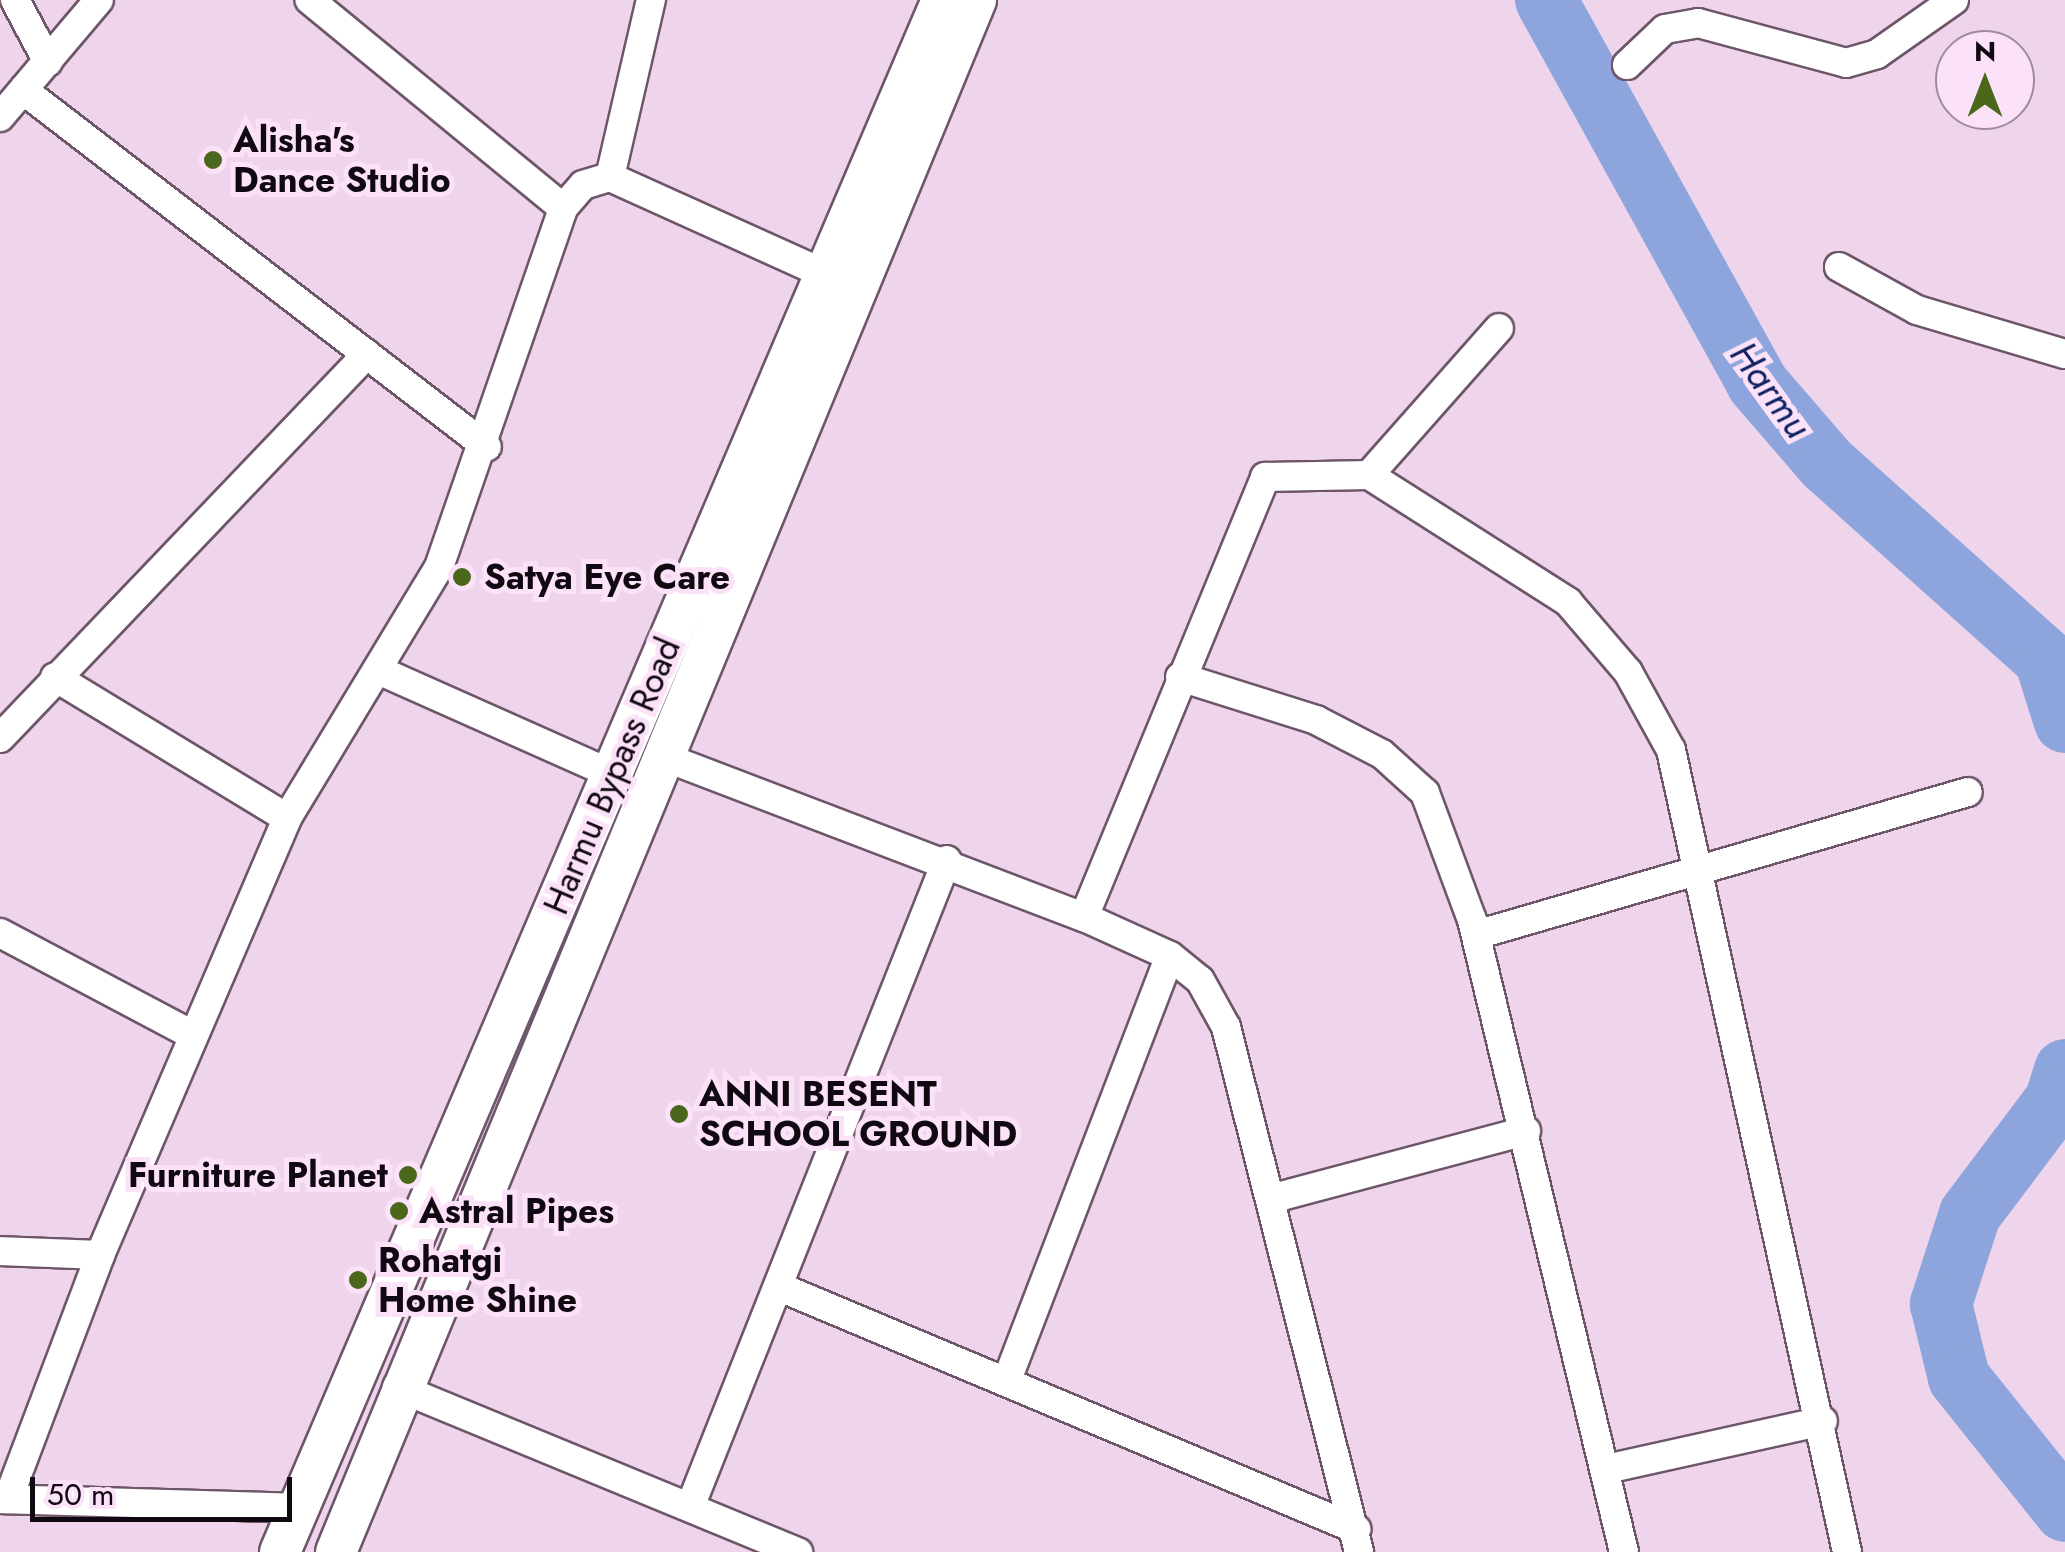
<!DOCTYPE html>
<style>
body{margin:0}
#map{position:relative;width:2065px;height:1552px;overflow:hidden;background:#efd5ec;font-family:Jost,sans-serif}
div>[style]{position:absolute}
.river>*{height:62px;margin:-31px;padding:0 31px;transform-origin:31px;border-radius:31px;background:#8da5dc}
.roads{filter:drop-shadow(2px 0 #6d566a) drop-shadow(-2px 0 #6d566a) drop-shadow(0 2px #6d566a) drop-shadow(0 -2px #6d566a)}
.street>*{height:28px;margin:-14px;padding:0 14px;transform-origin:14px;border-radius:14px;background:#fff}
.secondary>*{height:40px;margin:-20px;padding:0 20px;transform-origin:20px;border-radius:20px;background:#fff}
.dots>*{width:28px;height:28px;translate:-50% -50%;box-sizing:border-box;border:5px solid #fce2f9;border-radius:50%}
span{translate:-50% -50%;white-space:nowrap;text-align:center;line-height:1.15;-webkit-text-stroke:10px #fce2f9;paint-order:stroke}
.poi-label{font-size:35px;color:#110911;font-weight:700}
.left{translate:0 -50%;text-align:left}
.right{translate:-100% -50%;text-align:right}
.street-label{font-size:35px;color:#110911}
.water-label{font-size:38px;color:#102261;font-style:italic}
.north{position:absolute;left:1935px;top:30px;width:100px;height:100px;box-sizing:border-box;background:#fce2f9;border:2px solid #9e8b9c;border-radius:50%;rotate:0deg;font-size:28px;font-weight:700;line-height:40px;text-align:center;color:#110911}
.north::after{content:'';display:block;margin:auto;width:35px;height:45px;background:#4a671b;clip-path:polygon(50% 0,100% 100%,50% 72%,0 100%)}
.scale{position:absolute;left:30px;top:1477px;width:262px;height:45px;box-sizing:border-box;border:5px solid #110911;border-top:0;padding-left:12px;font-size:30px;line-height:35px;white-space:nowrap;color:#110911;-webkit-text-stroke:8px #fce2f9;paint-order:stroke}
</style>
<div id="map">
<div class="river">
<div style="left:1546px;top:0;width:437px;rotate:61.1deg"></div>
<div style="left:1757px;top:383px;width:107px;rotate:49.2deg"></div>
<div style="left:1827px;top:464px;width:292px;rotate:41.8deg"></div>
<div style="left:2045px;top:659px;width:66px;rotate:72.4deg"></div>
<div style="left:2065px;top:1070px;width:31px;rotate:107deg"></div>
<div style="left:2056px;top:1100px;width:143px;rotate:127deg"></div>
<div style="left:1970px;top:1214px;width:95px;rotate:107.9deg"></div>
<div style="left:1941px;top:1304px;width:76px;rotate:76.3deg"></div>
<div style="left:1959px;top:1378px;width:170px;rotate:51.4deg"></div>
</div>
<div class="roads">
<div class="street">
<div style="left:15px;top:0;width:70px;rotate:62deg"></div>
<div style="left:1627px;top:65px;width:52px;rotate:-43.5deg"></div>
<div style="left:1665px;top:29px;width:34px;rotate:-10deg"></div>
<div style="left:1698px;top:23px;width:153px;rotate:15.1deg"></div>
<div style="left:1846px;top:63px;width:32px;rotate:-16deg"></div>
<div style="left:1877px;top:54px;width:94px;rotate:-35deg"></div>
<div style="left:23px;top:90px;width:585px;rotate:37.57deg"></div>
<div style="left:0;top:117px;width:153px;rotate:-49.8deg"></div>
<div style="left:610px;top:177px;width:182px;rotate:-77deg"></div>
<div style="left:563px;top:208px;width:30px;rotate:-49deg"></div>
<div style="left:583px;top:185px;width:28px;rotate:-17deg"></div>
<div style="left:610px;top:177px;width:236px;rotate:24.3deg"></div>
<div style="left:1839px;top:267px;width:89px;rotate:28.9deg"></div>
<div style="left:1917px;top:310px;width:154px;rotate:16.6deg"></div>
<div style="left:1369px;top:475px;width:196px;rotate:-48.5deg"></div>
<div style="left:378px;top:670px;width:256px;rotate:24deg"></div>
<div style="left:55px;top:677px;width:271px;rotate:31.3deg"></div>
<div style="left:1180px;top:677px;width:143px;rotate:17.5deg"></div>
<div style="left:1316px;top:720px;width:74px;rotate:27.3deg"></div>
<div style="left:1382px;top:754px;width:58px;rotate:42.2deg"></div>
<div style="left:1425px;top:793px;width:135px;rotate:69.7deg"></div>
<div style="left:1472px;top:920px;width:650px;rotate:76.48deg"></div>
<div style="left:0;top:738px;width:531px;rotate:-46.3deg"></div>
<div style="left:659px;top:755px;width:455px;rotate:20.9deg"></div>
<div style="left:1084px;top:917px;width:94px;rotate:24.4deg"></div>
<div style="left:1170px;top:956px;width:38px;rotate:39deg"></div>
<div style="left:1200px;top:980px;width:54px;rotate:61deg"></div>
<div style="left:1226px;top:1027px;width:542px;rotate:75.78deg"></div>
<div style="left:1084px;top:917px;width:476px;rotate:-67.6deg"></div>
<div style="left:1265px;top:477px;width:104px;rotate:-1.1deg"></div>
<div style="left:1369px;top:475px;width:236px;rotate:32.5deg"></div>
<div style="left:1568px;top:602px;width:92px;rotate:49.4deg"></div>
<div style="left:1628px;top:672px;width:89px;rotate:61.1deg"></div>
<div style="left:1671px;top:750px;width:821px;rotate:77.62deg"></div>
<div style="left:0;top:933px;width:218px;rotate:27.9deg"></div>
<div style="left:1476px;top:935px;width:512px;rotate:-16.21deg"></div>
<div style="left:1270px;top:1199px;width:265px;rotate:-14.9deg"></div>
<div style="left:0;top:1251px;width:100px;rotate:2.3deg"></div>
<div style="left:782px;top:1288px;width:623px;rotate:22.78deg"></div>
<div style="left:1007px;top:1380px;width:454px;rotate:-69deg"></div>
<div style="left:397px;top:1387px;width:434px;rotate:22.4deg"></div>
<div style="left:1611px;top:1468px;width:217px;rotate:-12.5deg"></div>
<div style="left:0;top:1499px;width:298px;rotate:1.7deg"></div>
<div style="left:8px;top:1499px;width:261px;rotate:-69.3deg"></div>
<div style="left:100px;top:1255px;width:475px;rotate:-66.8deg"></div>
<div style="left:287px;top:818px;width:293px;rotate:-58.8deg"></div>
<div style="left:439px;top:567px;width:380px;rotate:-70.9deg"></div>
<div style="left:563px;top:208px;width:328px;rotate:-140.6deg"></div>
<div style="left:690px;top:1507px;width:696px;rotate:-68.34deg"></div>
</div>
<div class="secondary">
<div style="left:280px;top:1552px;width:1687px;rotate:-66.9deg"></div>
<div style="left:336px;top:1552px;width:1679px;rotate:-67.59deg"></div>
</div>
</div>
<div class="dots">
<div style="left:213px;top:160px;background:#4a671b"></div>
<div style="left:462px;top:577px;background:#4a671b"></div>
<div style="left:679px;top:1114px;background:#4a671b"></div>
<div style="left:408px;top:1175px;background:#4a671b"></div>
<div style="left:399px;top:1211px;background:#4a671b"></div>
<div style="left:358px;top:1280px;background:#4a671b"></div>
</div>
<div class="poi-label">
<span class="left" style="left:233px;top:160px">Alisha's<br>Dance Studio</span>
<span class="left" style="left:484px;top:577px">Satya Eye Care</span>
<span class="left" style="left:699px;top:1114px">ANNI BESENT<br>SCHOOL GROUND</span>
<span class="right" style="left:388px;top:1175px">Furniture Planet</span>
<span class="left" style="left:419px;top:1211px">Astral Pipes</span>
<span class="left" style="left:378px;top:1280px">Rohatgi<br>Home Shine</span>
</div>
<div class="street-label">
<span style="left:612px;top:776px;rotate:-67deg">Harmu Bypass Road</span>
</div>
<div class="water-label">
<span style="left:1771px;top:390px;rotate:54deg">Harmu</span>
</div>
<div class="north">N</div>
<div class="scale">50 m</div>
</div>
